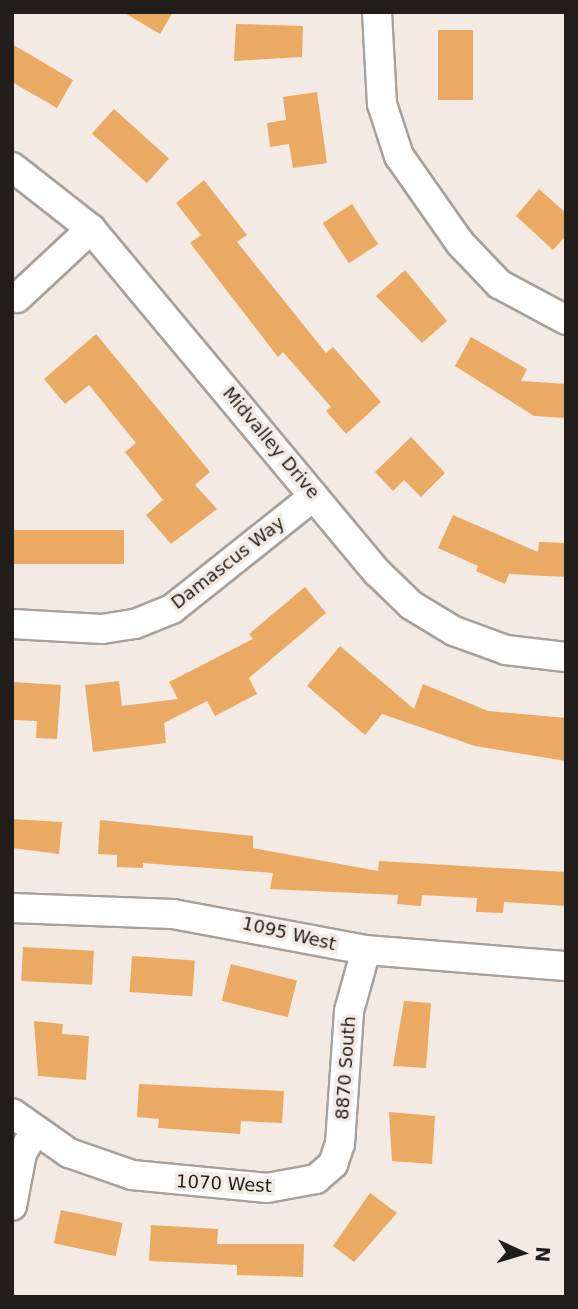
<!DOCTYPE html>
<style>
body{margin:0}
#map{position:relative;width:578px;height:1309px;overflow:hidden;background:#f3eae3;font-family:"DejaVu Sans",sans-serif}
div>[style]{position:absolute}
.building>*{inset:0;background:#eaaa64;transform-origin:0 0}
.roads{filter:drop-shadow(2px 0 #a8a09a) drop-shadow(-2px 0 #a8a09a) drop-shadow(0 2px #a8a09a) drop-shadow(0 -2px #a8a09a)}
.street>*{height:28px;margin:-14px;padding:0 14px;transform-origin:14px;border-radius:14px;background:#fff}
span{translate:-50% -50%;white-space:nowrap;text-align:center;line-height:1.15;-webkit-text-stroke:7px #f3eae3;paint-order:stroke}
.street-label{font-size:18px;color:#201d1b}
.frame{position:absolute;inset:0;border:14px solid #201d1b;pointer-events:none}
.north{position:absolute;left:487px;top:1218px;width:70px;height:70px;-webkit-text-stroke:5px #f3eae3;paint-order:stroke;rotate:94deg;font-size:19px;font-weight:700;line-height:28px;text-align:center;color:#201d1b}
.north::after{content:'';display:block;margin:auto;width:24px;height:32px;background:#201d1b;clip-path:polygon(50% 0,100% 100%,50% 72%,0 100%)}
</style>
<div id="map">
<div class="building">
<div style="clip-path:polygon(123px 12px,173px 12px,160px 34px)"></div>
<div style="clip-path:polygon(236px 24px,303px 26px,302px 57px,234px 61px)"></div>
<div style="left:438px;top:30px;width:35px;height:70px"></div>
<div style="clip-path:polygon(12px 44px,73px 80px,57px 108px,12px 82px)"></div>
<div style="clip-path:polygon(317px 92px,327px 163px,293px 168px,289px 144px,270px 147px,267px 123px,286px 120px,283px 97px)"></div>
<div style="left:114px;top:109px;width:74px;height:33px;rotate:42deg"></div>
<div style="clip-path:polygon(204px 180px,247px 235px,237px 242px,326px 353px,333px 347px,381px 402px,346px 434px,326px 411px,331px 407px,283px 352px,278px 357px,190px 243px,201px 235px,176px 203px)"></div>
<div style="clip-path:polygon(539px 189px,566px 213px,566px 236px,553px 250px,516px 216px)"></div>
<div style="left:352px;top:204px;width:48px;height:35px;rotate:57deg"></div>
<div style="clip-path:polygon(405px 270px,447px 321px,422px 343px,376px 296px)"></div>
<div style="clip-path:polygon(96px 334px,210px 472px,195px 485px,217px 509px,171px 544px,146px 515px,163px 500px,125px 452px,136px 443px,89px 385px,65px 404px,44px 379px)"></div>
<div style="clip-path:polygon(471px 337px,527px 369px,521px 381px,566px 384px,566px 418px,534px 416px,455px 366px)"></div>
<div style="clip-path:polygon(411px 437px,445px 473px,421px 497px,404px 480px,393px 491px,375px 472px)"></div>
<div style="clip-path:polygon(453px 515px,538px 552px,539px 542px,566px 543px,566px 577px,509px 574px,505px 584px,476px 571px,478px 566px,438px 548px)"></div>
<div style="left:12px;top:530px;width:112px;height:34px"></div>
<div style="clip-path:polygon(305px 587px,326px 613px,249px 678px,257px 694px,215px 716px,207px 701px,164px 723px,166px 743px,93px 752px,85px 685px,119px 681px,122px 706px,178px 699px,169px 682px,253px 639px,249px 634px)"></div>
<div style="clip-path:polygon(340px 646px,414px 709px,423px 684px,488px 711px,566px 718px,566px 761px,475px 746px,382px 714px,365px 735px,307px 686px)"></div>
<div style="clip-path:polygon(12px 682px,61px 685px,57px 739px,36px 738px,37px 721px,12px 720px)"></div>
<div style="clip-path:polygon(12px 819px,62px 822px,59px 854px,12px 848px)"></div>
<div style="clip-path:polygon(100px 820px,253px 836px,253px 848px,378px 871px,379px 861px,566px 872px,566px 906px,504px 902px,503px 913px,476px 912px,477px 898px,422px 895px,421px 906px,397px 904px,398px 895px,270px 889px,273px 873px,143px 863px,143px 868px,117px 867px,117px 855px,98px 854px)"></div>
<div style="left:23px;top:947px;width:71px;height:34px;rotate:3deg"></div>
<div style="left:132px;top:956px;width:63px;height:36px;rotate:4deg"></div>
<div style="left:231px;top:964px;width:68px;height:38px;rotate:14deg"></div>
<div style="clip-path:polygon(404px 1001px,431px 1003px,426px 1068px,393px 1066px)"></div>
<div style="clip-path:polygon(34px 1021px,63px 1024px,62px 1034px,89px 1036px,86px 1080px,38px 1076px)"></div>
<div style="clip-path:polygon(139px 1084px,284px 1091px,282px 1123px,241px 1121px,240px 1134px,158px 1128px,159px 1119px,137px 1117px)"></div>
<div style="clip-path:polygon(389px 1112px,435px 1116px,432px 1164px,392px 1161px)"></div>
<div style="clip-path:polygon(370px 1193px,397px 1213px,354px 1262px,333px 1246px)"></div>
<div style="left:61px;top:1210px;width:63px;height:34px;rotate:12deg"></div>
<div style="clip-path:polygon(151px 1225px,218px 1229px,217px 1244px,304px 1244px,303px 1277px,237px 1275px,237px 1265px,149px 1261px)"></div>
</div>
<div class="roads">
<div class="street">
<div style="left:377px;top:12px;width:92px;rotate:86.9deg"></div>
<div style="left:382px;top:104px;width:55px;rotate:71.9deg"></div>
<div style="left:399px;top:156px;width:106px;rotate:55deg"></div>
<div style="left:460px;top:243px;width:57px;rotate:46.4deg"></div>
<div style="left:499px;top:284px;width:76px;rotate:28.2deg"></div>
<div style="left:12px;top:167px;width:100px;rotate:38.1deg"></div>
<div style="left:91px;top:229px;width:447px;rotate:50.2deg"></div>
<div style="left:377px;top:572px;width:47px;rotate:44.1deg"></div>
<div style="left:411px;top:605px;width:50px;rotate:31.2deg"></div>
<div style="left:454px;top:631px;width:55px;rotate:20.1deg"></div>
<div style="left:506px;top:650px;width:60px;rotate:6.7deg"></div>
<div style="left:17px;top:298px;width:101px;rotate:-43deg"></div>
<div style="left:12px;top:624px;width:90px;rotate:3.2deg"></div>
<div style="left:102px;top:629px;width:33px;rotate:-9deg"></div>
<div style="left:135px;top:624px;width:40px;rotate:-22deg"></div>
<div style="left:172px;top:609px;width:181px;rotate:-38.5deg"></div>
<div style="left:12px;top:908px;width:161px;rotate:2.1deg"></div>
<div style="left:173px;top:914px;width:196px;rotate:10.6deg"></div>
<div style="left:366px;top:950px;width:201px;rotate:4.6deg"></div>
<div style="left:12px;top:1113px;width:70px;rotate:35.1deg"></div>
<div style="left:69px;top:1153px;width:67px;rotate:19.2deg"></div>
<div style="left:132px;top:1175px;width:136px;rotate:5.5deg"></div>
<div style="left:267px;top:1188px;width:50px;rotate:-10.4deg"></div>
<div style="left:316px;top:1179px;width:23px;rotate:-41deg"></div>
<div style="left:333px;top:1164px;width:21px;rotate:-71deg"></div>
<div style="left:340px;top:1144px;width:133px;rotate:-86.1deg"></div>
<div style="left:349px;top:1011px;width:63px;rotate:-74.4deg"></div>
<div style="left:12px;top:1206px;width:54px;rotate:-79.3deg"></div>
<div style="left:22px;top:1153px;width:26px;rotate:-59deg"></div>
</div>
</div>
<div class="street-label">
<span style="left:271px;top:443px;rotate:50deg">Midvalley Drive</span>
<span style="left:228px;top:563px;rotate:-38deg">Damascus Way</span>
<span style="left:289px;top:934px;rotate:13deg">1095 West</span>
<span style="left:346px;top:1068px;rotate:-86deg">8870 South</span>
<span style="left:224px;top:1184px;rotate:3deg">1070 West</span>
</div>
<div class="frame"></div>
<div class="north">N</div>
</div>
